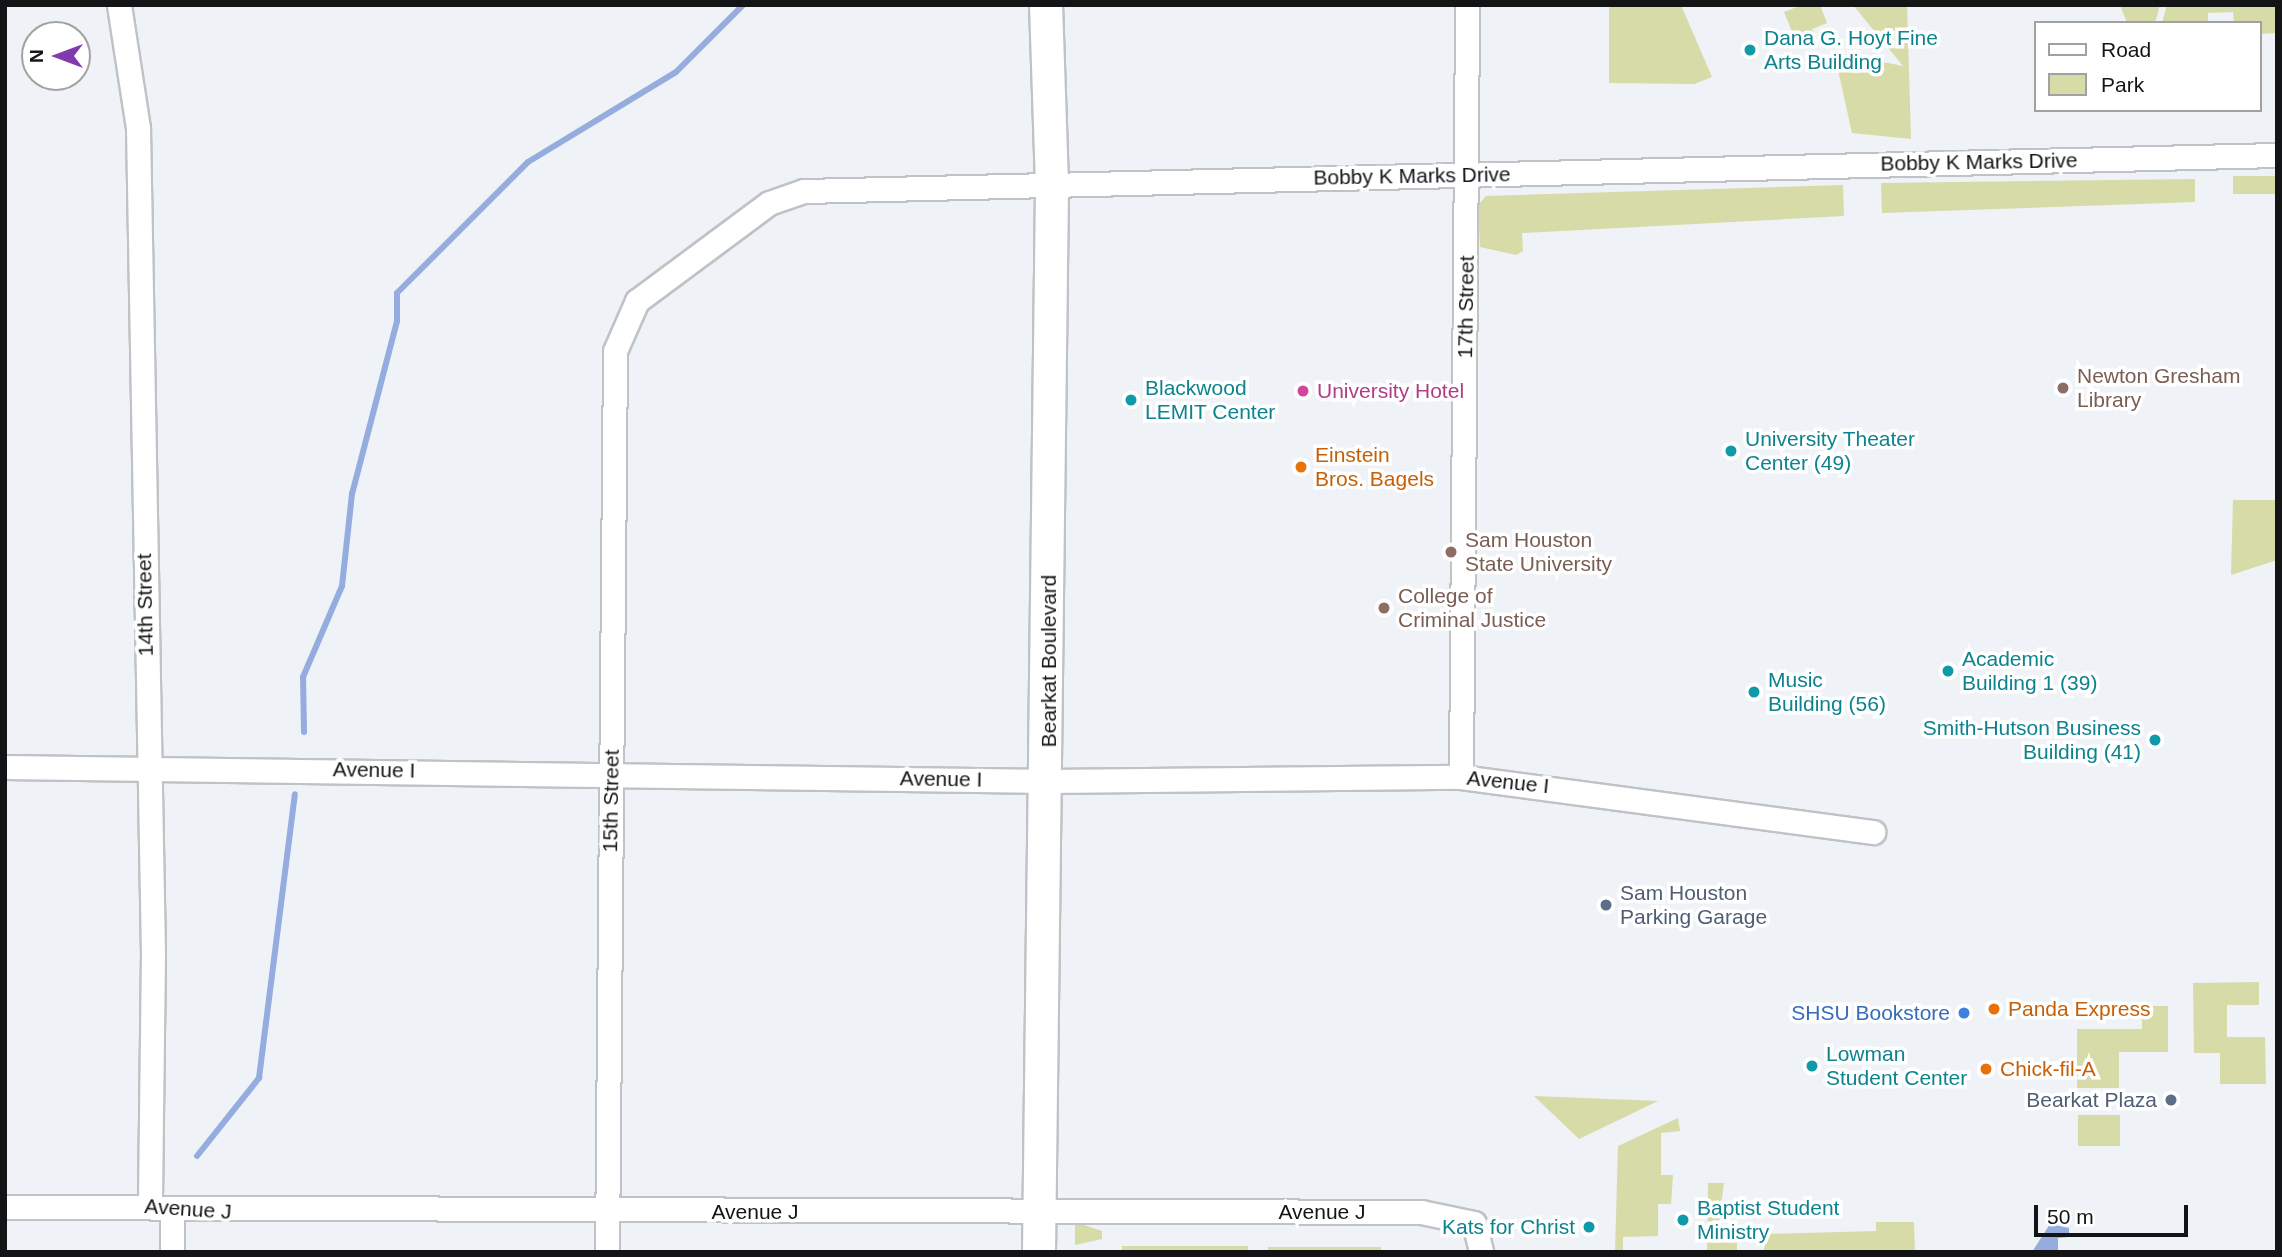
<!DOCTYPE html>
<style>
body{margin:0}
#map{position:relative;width:2282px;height:1257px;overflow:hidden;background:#eff2f6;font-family:Helvetica,sans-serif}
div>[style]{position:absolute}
.green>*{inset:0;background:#d7dba7;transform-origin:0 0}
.water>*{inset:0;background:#94adde}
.stream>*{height:6px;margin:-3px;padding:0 3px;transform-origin:3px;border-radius:3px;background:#94adde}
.roads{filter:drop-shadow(2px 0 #bfc2c6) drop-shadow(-2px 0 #bfc2c6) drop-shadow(0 2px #bfc2c6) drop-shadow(0 -2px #bfc2c6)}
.street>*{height:23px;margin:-11.5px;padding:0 11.5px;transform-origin:11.5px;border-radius:11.5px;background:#fff}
.secondary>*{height:32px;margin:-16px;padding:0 16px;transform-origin:16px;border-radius:16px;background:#fff}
.dots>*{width:19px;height:19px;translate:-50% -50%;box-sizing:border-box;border:4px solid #fff;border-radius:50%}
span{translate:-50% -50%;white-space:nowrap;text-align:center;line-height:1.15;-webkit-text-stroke:7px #fff;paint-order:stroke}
.culture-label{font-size:21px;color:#0d838f}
.left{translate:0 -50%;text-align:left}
.right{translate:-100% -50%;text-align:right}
.street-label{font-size:21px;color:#131416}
.education-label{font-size:21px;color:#785e54}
.hotel-label{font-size:21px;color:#b23c85}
.food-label{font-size:21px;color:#c56008}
.service-label{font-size:21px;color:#4e5e75}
.shop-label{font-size:21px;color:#366cbe}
.frame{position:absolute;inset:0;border:7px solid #131416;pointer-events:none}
.legend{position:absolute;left:2034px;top:21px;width:228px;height:91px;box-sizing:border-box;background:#fff;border:2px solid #a1a1a2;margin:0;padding:9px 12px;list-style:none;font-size:21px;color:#131416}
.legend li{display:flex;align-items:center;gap:14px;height:35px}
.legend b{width:35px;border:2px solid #a1a1a2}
.north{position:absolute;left:21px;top:21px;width:70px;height:70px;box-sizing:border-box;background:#fff;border:2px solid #a1a1a2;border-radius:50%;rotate:270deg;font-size:19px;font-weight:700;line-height:28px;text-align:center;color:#131416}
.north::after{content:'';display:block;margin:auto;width:24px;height:32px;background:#823bae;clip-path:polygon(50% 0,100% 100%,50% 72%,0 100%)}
.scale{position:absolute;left:2034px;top:1205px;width:154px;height:32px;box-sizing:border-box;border:4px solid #131416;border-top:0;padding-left:9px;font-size:21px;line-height:24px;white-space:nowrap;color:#131416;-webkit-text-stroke:5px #fff;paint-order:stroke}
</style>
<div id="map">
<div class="green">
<div style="clip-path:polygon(1609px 5px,1681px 5px,1712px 77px,1694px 84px,1609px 83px)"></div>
<div style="clip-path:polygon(1802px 5px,1820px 5px,1827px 23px,1812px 29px,1818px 44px,1808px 47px,1803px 36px,1795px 39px,1784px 12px)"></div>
<div style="clip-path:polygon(1853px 5px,1907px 5px,1911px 139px,1852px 133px,1834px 52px,1903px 66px)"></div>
<div style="clip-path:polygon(2120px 5px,2160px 5px,2155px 23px,2127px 23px)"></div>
<div style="clip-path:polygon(2167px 5px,2277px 5px,2277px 33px,2259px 34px,2259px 23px,2234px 23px,2233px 12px,2208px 13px,2208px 23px,2162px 23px)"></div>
<div style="left:2277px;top:176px;width:18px;height:44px;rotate:90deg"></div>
<div style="clip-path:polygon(2195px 179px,2195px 202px,1882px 213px,1881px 183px)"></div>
<div style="clip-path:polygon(1843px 185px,1844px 216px,1522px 233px,1523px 251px,1516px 255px,1480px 247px,1478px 205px,1486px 196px)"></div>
<div style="clip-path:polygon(2233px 500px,2277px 500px,2277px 560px,2231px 575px)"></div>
<div style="clip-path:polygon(2259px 982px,2259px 1005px,2227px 1005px,2227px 1037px,2265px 1037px,2266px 1084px,2220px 1084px,2220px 1053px,2194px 1053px,2193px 983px)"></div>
<div style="clip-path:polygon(2142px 1006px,2168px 1006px,2168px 1052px,2119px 1052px,2119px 1088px,2077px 1088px,2077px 1029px,2142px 1029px)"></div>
<div style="clip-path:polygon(1534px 1096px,1658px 1101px,1579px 1139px)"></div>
<div style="left:2078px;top:1115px;width:42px;height:31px"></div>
<div style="clip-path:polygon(1678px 1118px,1680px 1131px,1661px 1133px,1661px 1175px,1673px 1175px,1671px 1204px,1658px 1204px,1658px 1236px,1623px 1237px,1623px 1252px,1615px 1252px,1618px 1146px)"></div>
<div style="clip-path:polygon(1708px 1183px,1724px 1183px,1717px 1236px,1737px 1237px,1737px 1252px,1707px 1252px)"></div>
<div style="clip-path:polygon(1075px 1222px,1102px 1231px,1102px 1239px,1075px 1245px)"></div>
<div style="clip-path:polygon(1876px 1222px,1914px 1222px,1915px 1252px,1764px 1252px,1764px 1234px,1876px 1231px)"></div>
<div style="left:1122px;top:1246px;width:126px;height:6px"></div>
<div style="left:1268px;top:1247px;width:113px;height:5px"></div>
</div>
<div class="water">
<div style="clip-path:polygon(2050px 1224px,2069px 1228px,2069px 1237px,2058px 1238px,2058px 1252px,2032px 1252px)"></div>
</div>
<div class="stream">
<div style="left:304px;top:732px;width:55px;rotate:-91deg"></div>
<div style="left:303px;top:677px;width:99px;rotate:-66.8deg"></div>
<div style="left:342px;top:586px;width:93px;rotate:-83.8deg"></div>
<div style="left:352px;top:494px;width:179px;rotate:-75.4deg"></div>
<div style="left:397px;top:321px;width:28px;rotate:-90deg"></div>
<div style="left:397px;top:293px;width:185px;rotate:-45deg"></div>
<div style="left:528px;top:162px;width:173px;rotate:-31.3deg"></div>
<div style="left:676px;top:72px;width:95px;rotate:-45deg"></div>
<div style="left:197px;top:1156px;width:100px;rotate:-51.5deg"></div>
<div style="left:259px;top:1078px;width:286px;rotate:-82.8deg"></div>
</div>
<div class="roads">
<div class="street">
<div style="left:119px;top:5px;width:124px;rotate:81.2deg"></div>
<div style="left:138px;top:128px;width:825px;rotate:88.96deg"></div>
<div style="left:153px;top:953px;width:253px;rotate:90.7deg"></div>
<div style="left:5px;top:767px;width:1043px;rotate:0.77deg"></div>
<div style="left:1048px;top:781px;width:413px;rotate:-0.6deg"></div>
<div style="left:1461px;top:777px;width:416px;rotate:7.6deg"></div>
<div style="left:1461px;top:777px;width:772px;rotate:-89.55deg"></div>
<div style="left:5px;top:1207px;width:1416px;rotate:0.2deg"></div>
<div style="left:1421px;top:1212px;width:54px;rotate:11.7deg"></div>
<div style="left:1474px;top:1223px;width:30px;rotate:76deg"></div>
<div style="left:172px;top:1213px;width:39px;rotate:90deg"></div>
<div style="left:607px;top:1252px;width:901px;rotate:-89.49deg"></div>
<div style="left:615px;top:351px;width:55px;rotate:-66.3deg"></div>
<div style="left:637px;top:301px;width:164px;rotate:-36.6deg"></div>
<div style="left:769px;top:203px;width:37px;rotate:-19deg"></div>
<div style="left:804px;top:191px;width:1473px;rotate:-1.4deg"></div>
</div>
<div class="secondary">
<div style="left:1039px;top:1252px;width:1067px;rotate:-89.3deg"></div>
<div style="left:1052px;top:185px;width:180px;rotate:-91.9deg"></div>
</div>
</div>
<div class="dots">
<div style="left:1750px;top:50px;background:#0f9aa8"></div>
<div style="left:2063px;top:388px;background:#8d6e63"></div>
<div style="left:1303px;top:391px;background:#d1479c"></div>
<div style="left:1131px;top:400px;background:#0f9aa8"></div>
<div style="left:1731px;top:451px;background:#0f9aa8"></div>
<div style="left:1301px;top:467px;background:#e8710a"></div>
<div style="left:1451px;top:552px;background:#8d6e63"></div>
<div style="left:1384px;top:608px;background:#8d6e63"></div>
<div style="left:1948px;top:671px;background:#0f9aa8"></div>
<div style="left:1754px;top:692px;background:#0f9aa8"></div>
<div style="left:2155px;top:740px;background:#0f9aa8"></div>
<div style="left:1606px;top:905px;background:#5c6f8a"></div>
<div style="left:1994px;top:1009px;background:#e8710a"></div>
<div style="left:1964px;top:1013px;background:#3f7fe0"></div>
<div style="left:1812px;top:1066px;background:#0f9aa8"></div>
<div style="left:1986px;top:1069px;background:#e8710a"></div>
<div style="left:2171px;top:1100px;background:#5c6f8a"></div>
<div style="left:1683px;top:1220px;background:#0f9aa8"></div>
<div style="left:1589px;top:1227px;background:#0f9aa8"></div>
</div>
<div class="culture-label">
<span class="left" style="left:1764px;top:50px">Dana G. Hoyt Fine<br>Arts Building</span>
<span class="left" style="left:1145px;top:400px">Blackwood<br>LEMIT Center</span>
<span class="left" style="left:1745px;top:451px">University Theater<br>Center (49)</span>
<span class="left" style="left:1962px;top:671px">Academic<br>Building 1 (39)</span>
<span class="left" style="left:1768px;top:692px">Music<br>Building (56)</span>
<span class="right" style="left:2141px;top:740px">Smith-Hutson Business<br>Building (41)</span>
<span class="left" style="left:1826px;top:1066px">Lowman<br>Student Center</span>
<span class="left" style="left:1697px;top:1220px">Baptist Student<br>Ministry</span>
<span class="right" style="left:1575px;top:1227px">Kats for Christ</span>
</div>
<div class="street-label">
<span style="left:1979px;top:162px;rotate:-1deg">Bobby K Marks Drive</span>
<span style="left:1412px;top:176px;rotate:-1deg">Bobby K Marks Drive</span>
<span style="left:1466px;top:307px;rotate:-89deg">17th Street</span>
<span style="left:145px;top:605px;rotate:-91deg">14th Street</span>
<span style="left:1049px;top:661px;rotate:-90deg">Bearkat Boulevard</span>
<span style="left:374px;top:770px;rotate:1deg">Avenue I</span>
<span style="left:941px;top:779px;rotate:1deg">Avenue I</span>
<span style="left:1508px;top:782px;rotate:6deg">Avenue I</span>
<span style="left:611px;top:801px;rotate:-89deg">15th Street</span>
<span style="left:188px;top:1209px;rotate:4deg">Avenue J</span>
<span style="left:755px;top:1212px">Avenue J</span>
<span style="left:1322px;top:1212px">Avenue J</span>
</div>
<div class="education-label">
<span class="left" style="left:2077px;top:388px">Newton Gresham<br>Library</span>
<span class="left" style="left:1465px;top:552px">Sam Houston<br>State University</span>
<span class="left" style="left:1398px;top:608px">College of<br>Criminal Justice</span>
</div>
<div class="hotel-label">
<span class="left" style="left:1317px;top:391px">University Hotel</span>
</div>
<div class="food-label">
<span class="left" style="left:1315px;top:467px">Einstein<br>Bros. Bagels</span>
<span class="left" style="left:2008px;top:1009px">Panda Express</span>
<span class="left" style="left:2000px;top:1069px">Chick-fil-A</span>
</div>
<div class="service-label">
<span class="left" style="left:1620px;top:905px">Sam Houston<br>Parking Garage</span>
<span class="right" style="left:2157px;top:1100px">Bearkat Plaza</span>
</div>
<div class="shop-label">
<span class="right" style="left:1950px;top:1013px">SHSU Bookstore</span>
</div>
<div class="frame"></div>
<ul class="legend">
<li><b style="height:9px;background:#fff"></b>Road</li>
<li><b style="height:19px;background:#d7dba7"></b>Park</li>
</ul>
<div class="north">N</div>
<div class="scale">50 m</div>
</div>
